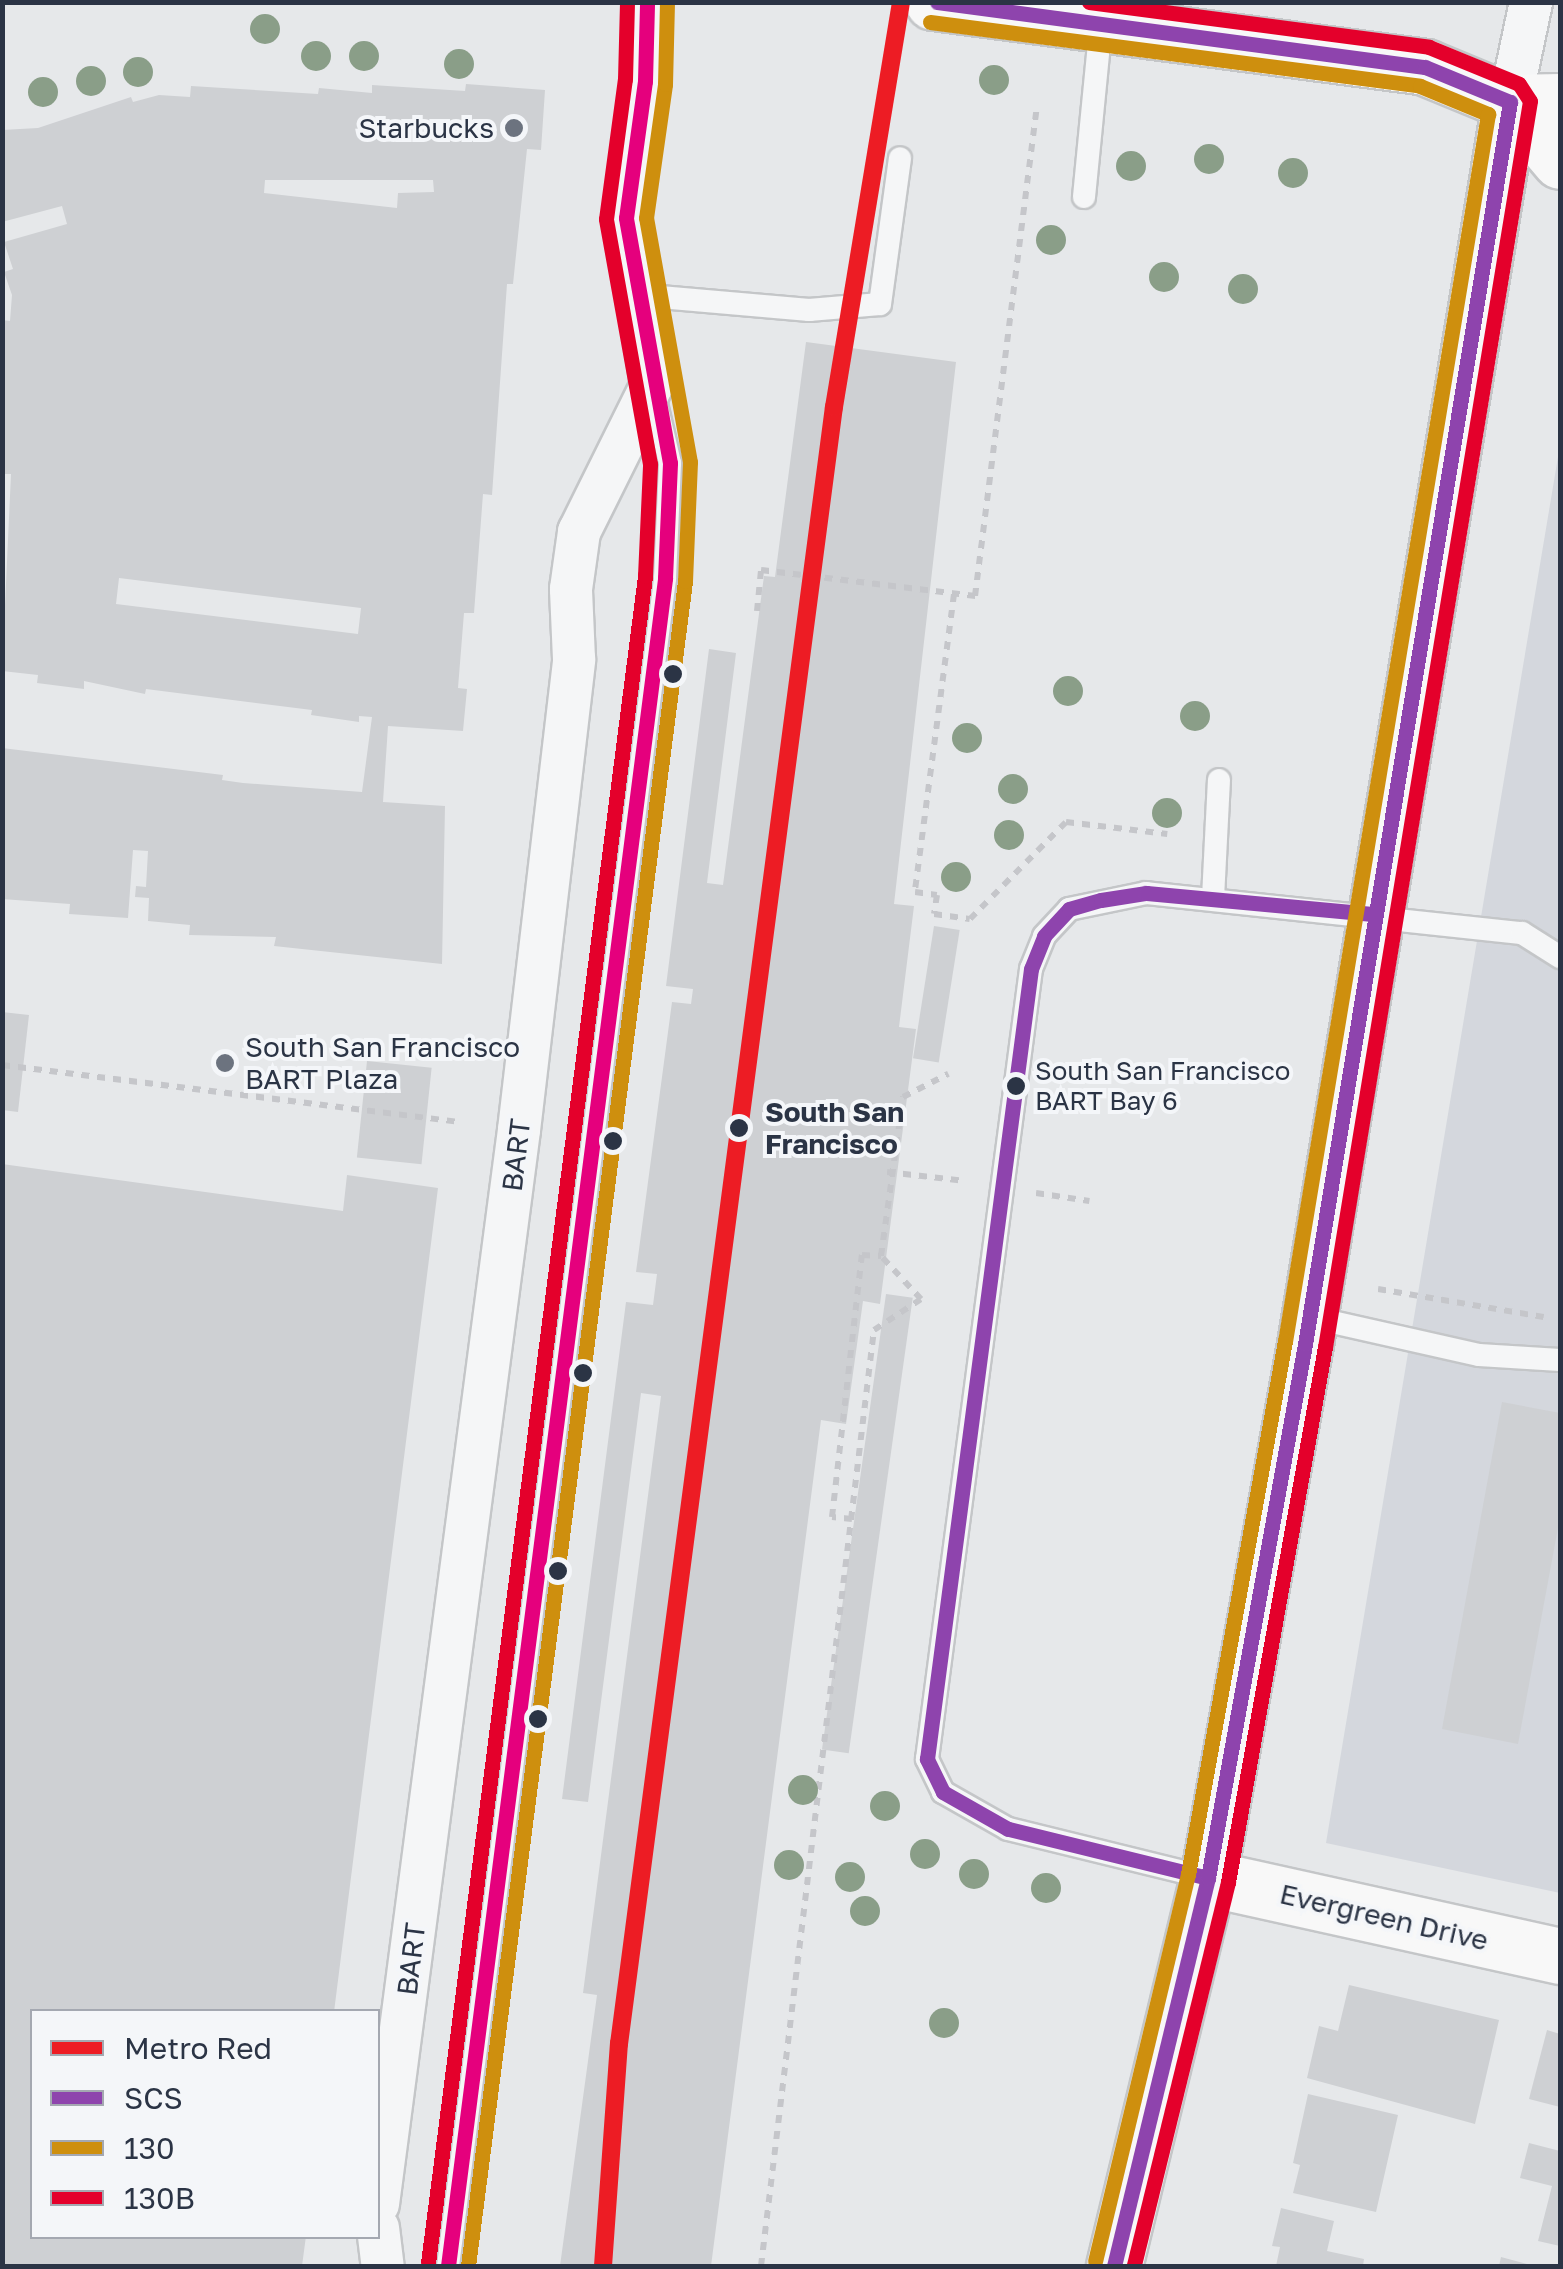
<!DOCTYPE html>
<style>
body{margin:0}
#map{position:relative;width:1563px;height:2269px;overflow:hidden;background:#e6e8ea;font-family:"Golos Text",sans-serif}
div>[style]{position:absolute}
.built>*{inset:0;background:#d4d7dd}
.building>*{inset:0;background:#ced0d3;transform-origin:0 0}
.path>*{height:6px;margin-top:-3px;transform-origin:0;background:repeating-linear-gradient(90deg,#c5c6ca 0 8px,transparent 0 16px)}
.roads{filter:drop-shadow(2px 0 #c4c6c8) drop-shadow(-2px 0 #c4c6c8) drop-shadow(0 2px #c4c6c8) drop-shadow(0 -2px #c4c6c8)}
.lane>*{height:22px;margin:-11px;padding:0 11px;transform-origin:11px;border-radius:11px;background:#f5f6f7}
.street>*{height:42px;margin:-21px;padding:0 21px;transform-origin:21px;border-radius:21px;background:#f5f6f7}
.secondary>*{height:55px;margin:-27.5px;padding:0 27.5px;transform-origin:27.5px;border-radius:27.5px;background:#f8f8f8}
.bus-1>*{height:15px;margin:-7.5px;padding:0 7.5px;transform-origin:7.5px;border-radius:7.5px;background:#8e44ad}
.bus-2>*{height:15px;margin:-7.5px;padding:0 7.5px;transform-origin:7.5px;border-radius:7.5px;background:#ce8f0e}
.bus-3>*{height:15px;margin:-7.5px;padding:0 7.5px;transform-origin:7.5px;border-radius:7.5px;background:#e4002b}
.bus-4>*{height:15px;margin:-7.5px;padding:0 7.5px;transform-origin:7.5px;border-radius:7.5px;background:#e5007d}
.metro-1>*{height:18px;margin:-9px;padding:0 9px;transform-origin:9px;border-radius:9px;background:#ed1c24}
.trees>*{width:30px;height:30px;margin:-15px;border-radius:50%;background:#8a9e88}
.dots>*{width:28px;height:28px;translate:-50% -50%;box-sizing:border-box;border:5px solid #f4f6f9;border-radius:50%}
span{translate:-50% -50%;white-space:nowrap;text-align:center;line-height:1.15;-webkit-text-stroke:8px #f4f6f9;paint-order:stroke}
.bus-label{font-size:26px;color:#2b3445}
.left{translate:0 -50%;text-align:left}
.poi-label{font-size:28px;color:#2b3445}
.right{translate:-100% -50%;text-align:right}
.stop-label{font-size:28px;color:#2b3445;font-weight:700}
.street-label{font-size:28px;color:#2b3445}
.frame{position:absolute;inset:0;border:5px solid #2b3445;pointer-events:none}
.legend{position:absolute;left:30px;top:2009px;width:350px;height:230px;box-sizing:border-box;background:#f4f6f9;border:2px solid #a4a8b1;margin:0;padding:12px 18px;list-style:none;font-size:30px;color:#2b3445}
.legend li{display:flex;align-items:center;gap:20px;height:50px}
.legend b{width:50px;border:2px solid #a4a8b1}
</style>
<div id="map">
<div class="built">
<div style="clip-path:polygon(1560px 445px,1560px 1893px,1326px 1843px)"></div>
</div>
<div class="building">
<div style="clip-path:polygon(evenodd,466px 84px,545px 90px,541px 150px,527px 149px,513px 284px,507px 284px,492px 495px,483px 494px,474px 613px,464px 613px,458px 688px,467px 689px,463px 731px,388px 726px,383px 802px,445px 806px,442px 964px,274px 946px,276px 937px,189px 935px,190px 925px,148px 921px,149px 898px,135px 897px,136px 886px,146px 887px,148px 851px,133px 850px,128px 918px,69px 914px,70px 904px,2px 899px,2px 748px,223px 775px,222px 780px,243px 783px,362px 792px,372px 717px,359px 716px,359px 722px,311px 715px,312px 710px,146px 689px,145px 694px,84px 681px,84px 689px,37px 683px,38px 675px,2px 671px,11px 474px,2px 474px,2px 320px,10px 321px,12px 295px,4px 272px,13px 269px,4px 242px,67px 224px,62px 206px,2px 222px,2px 130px,38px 128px,131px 97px,133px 102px,159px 95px,190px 97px,191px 86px,318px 94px,319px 88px,372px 93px,372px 85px,465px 91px,466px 84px,265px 180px,433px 180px,434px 192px,398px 193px,397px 208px,264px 193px,265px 180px,466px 84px,119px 578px,361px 608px,358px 634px,116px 604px,119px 578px)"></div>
<div style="clip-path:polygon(806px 342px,956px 362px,894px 904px,914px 906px,899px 1027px,916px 1029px,880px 1304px,863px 1301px,846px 1424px,821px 1420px,711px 2266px,560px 2266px,597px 1995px,583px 1993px,661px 1396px,641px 1393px,588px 1802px,562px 1799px,626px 1302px,653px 1305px,657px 1274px,636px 1272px,672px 1002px,691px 1004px,693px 989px,666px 986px,709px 649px,736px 653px,707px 883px,723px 885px,764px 576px,775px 577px)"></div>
<div style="left:934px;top:926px;width:26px;height:134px;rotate:9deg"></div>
<div style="clip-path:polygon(2px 1012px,29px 1015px,18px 1112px,2px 1110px)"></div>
<div style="left:367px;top:1061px;width:65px;height:97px;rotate:6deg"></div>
<div style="clip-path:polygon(2px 1164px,343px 1211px,347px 1175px,438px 1188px,334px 2012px,32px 2012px,32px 2236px,306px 2236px,302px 2266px,2px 2266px)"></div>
<div style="left:886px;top:1294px;width:27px;height:460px;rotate:8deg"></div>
<div style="clip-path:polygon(1502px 1402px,1560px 1413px,1560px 1517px,1518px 1744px,1442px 1729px)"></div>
<div style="clip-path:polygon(1349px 1985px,1499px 2020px,1475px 2124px,1307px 2078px,1319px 2026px,1338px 2031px)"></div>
<div style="clip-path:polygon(1547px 2030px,1560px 2034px,1560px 2107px,1529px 2099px)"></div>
<div style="clip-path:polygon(1308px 2094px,1398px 2115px,1376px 2212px,1293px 2193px,1300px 2165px,1293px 2163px)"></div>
<div style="clip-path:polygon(1529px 2143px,1560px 2151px,1560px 2246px,1538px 2241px,1552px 2186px,1520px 2178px)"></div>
<div style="clip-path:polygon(1281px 2208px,1334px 2221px,1327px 2251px,1364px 2259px,1363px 2266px,1276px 2266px,1280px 2247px,1272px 2246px)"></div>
<div style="clip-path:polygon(1501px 2257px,1531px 2265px,1531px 2266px,1499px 2266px)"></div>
</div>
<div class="path">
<div style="left:954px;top:594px;width:301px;rotate:97.5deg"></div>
<div style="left:915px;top:892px;width:22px;rotate:8deg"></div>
<div style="left:937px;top:895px;width:19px;rotate:99deg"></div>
<div style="left:934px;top:914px;width:36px;rotate:8deg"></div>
<div style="left:970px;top:919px;width:136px;rotate:-45.3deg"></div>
<div style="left:1066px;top:822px;width:102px;rotate:6.8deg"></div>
<div style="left:757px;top:611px;width:41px;rotate:-84.4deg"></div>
<div style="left:761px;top:570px;width:216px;rotate:6.9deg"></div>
<div style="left:975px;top:596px;width:493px;rotate:-82.8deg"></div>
<div style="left:2px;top:1065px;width:460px;rotate:7.1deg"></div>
<div style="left:887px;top:1172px;width:79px;rotate:6.6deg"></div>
<div style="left:1036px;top:1193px;width:54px;rotate:8.6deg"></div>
<div style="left:1378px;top:1289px;width:168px;rotate:9.6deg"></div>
<div style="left:852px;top:1519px;width:20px;rotate:-174deg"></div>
<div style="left:832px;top:1517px;width:264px;rotate:-83.5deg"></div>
<div style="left:862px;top:1255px;width:19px;rotate:3deg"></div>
<div style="left:881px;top:1256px;width:161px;rotate:-82.1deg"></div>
<div style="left:903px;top:1097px;width:51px;rotate:-27.1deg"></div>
<div style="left:761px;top:2266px;width:943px;rotate:-83.12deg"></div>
<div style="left:874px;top:1330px;width:56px;rotate:-33.4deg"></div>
<div style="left:921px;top:1299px;width:59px;rotate:-132.9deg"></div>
</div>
<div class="roads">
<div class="lane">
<div style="left:1084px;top:197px;width:175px;rotate:-84.4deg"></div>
<div style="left:637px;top:295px;width:173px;rotate:5deg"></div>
<div style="left:809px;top:310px;width:71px;rotate:-4.8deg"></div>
<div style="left:880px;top:304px;width:147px;rotate:-82.2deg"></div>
<div style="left:1213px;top:898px;width:118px;rotate:-87.1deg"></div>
<div style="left:1310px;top:1317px;width:173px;rotate:12.7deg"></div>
<div style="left:1479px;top:1355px;width:81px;rotate:3.5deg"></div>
<div style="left:1208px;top:1878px;width:206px;rotate:-166.2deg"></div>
<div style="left:1008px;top:1829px;width:75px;rotate:-150.4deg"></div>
<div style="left:943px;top:1792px;width:37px;rotate:-116deg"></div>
<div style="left:927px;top:1759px;width:797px;rotate:-82.5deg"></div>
<div style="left:1031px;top:969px;width:35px;rotate:-68deg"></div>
<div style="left:1044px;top:936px;width:37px;rotate:-47deg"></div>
<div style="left:1069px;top:909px;width:79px;rotate:-11.7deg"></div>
<div style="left:1146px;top:893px;width:378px;rotate:6.1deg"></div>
<div style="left:1522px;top:933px;width:45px;rotate:32.3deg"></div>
<div style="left:448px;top:2266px;width:1702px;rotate:-82.67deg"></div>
<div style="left:665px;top:578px;width:115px;rotate:-87.5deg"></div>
<div style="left:670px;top:463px;width:74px;rotate:-103.3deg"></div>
</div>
<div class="street">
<div style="left:1510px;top:102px;width:102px;rotate:-78.1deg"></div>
<div style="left:378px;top:2204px;width:1083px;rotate:-82.52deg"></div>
<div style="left:519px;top:1130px;width:474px;rotate:-83.3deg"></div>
<div style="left:574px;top:659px;width:70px;rotate:-92.5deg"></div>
<div style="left:571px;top:589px;width:58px;rotate:-82deg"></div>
<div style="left:579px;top:532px;width:164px;rotate:-63.6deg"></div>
<div style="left:652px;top:385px;width:169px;rotate:-98.8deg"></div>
<div style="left:626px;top:218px;width:138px;rotate:-82.1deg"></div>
<div style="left:645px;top:81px;width:79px;rotate:-88.5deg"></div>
<div style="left:378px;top:2228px;width:38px;rotate:83deg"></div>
</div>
<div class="secondary">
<div style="left:933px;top:2px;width:496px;rotate:7.5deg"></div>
<div style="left:1425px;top:67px;width:92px;rotate:22.4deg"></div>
<div style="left:1510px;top:102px;width:50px;rotate:-1.1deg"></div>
<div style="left:1510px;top:102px;width:77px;rotate:49.7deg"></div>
<div style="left:1208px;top:1878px;width:361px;rotate:12.5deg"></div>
<div style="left:1114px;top:2266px;width:399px;rotate:-76.4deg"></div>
<div style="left:1208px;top:1878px;width:543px;rotate:-79.7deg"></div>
<div style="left:1305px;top:1344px;width:1259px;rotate:-80.63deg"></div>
</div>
</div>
<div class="bus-1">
<div style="left:937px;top:2px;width:492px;rotate:7.6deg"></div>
<div style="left:1425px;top:67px;width:92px;rotate:22.4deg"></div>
<div style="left:1208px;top:1878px;width:206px;rotate:-166.2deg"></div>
<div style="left:1008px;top:1829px;width:75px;rotate:-150.4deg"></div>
<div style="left:943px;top:1792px;width:37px;rotate:-116deg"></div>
<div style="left:927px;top:1759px;width:797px;rotate:-82.5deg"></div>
<div style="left:1031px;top:969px;width:35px;rotate:-68deg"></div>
<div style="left:1044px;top:936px;width:37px;rotate:-47deg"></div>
<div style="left:1069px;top:909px;width:33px;rotate:-16deg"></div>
<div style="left:1101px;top:900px;width:46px;rotate:-8.8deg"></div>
<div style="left:1146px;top:893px;width:228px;rotate:5.3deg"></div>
<div style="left:1114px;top:2266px;width:399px;rotate:-76.4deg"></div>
<div style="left:1208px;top:1878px;width:543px;rotate:-79.7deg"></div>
<div style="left:1305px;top:1344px;width:1259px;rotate:-80.63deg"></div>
</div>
<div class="bus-2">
<div style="left:930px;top:22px;width:494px;rotate:7.4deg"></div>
<div style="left:1420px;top:86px;width:74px;rotate:22.4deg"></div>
<div style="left:1488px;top:114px;width:1244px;rotate:99.39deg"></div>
<div style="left:1285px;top:1341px;width:542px;rotate:100.31deg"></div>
<div style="left:1188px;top:1874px;width:398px;rotate:103.5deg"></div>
<div style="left:468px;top:2266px;width:1699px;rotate:-82.66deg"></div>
<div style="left:685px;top:581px;width:119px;rotate:-87.6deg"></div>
<div style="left:690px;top:462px;width:248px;rotate:-100.2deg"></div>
<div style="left:646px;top:218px;width:135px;rotate:-81.9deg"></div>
<div style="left:665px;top:84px;width:81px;rotate:-88.6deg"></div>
</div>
<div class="bus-3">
<div style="left:1089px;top:2px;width:343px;rotate:7.5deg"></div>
<div style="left:1429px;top:47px;width:97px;rotate:22.3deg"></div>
<div style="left:1519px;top:84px;width:20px;rotate:57deg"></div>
<div style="left:1530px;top:101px;width:1263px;rotate:99.34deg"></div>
<div style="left:1325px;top:1347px;width:544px;rotate:100.28deg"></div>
<div style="left:1228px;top:1882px;width:395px;rotate:103.8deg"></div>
<div style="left:428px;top:2263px;width:1701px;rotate:-82.67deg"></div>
<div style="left:645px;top:576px;width:112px;rotate:-87.4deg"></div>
<div style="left:650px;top:464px;width:249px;rotate:-100.2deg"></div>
<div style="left:606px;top:219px;width:141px;rotate:-82.3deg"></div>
<div style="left:625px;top:79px;width:77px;rotate:-88.5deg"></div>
</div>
<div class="bus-4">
<div style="left:448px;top:2266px;width:1702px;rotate:-82.67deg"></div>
<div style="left:665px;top:578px;width:115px;rotate:-87.5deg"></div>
<div style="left:670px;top:463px;width:249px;rotate:-100.2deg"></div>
<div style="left:626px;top:218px;width:138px;rotate:-82.1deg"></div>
<div style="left:645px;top:81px;width:79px;rotate:-88.5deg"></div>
</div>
<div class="metro-1">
<div style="left:603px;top:2266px;width:223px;rotate:-85.9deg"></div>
<div style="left:619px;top:2044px;width:1651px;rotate:-82.52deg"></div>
<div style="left:834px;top:407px;width:411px;rotate:-80.6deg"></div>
</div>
<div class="trees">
<div style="left:265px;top:29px"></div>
<div style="left:316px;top:56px"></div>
<div style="left:364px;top:56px"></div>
<div style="left:459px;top:64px"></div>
<div style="left:138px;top:72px"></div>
<div style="left:994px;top:80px"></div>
<div style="left:91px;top:81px"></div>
<div style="left:43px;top:92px"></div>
<div style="left:1209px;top:159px"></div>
<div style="left:1131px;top:166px"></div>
<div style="left:1293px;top:173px"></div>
<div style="left:1051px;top:240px"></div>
<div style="left:1164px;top:277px"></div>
<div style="left:1243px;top:289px"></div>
<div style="left:1068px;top:691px"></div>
<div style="left:1195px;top:716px"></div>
<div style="left:967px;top:738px"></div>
<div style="left:1013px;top:789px"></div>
<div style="left:1167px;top:813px"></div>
<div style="left:1009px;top:835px"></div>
<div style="left:956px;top:877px"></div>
<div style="left:803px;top:1790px"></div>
<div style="left:885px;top:1806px"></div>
<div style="left:925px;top:1854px"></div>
<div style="left:789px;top:1865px"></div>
<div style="left:974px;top:1874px"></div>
<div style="left:850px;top:1877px"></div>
<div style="left:1046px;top:1888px"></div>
<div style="left:865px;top:1911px"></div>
<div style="left:944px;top:2023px"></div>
</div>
<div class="dots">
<div style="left:514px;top:128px;background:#6c737f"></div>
<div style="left:673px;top:674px;background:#2b3445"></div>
<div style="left:225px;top:1063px;background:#6c737f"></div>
<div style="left:1016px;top:1086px;background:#2b3445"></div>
<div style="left:739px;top:1128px;background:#2b3445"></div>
<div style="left:613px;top:1141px;background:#2b3445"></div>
<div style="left:583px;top:1373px;background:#2b3445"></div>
<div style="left:558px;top:1571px;background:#2b3445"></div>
<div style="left:538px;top:1719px;background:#2b3445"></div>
</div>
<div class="bus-label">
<span class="left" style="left:1035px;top:1086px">South San Francisco<br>BART Bay 6</span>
</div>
<div class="poi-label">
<span class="right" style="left:494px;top:128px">Starbucks</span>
<span class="left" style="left:245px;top:1063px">South San Francisco<br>BART Plaza</span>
</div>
<div class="stop-label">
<span class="left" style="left:765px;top:1128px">South San<br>Francisco</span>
</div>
<div class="street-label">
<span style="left:516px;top:1155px;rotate:-83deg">BART</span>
<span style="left:1384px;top:1917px;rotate:13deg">Evergreen Drive</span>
<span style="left:411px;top:1959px;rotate:-83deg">BART</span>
</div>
<div class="frame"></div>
<ul class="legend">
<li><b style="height:12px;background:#ed1c24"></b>Metro Red</li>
<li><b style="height:12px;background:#8e44ad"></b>SCS</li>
<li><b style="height:12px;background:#ce8f0e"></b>130</li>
<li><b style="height:12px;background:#e4002b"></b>130B</li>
</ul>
</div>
